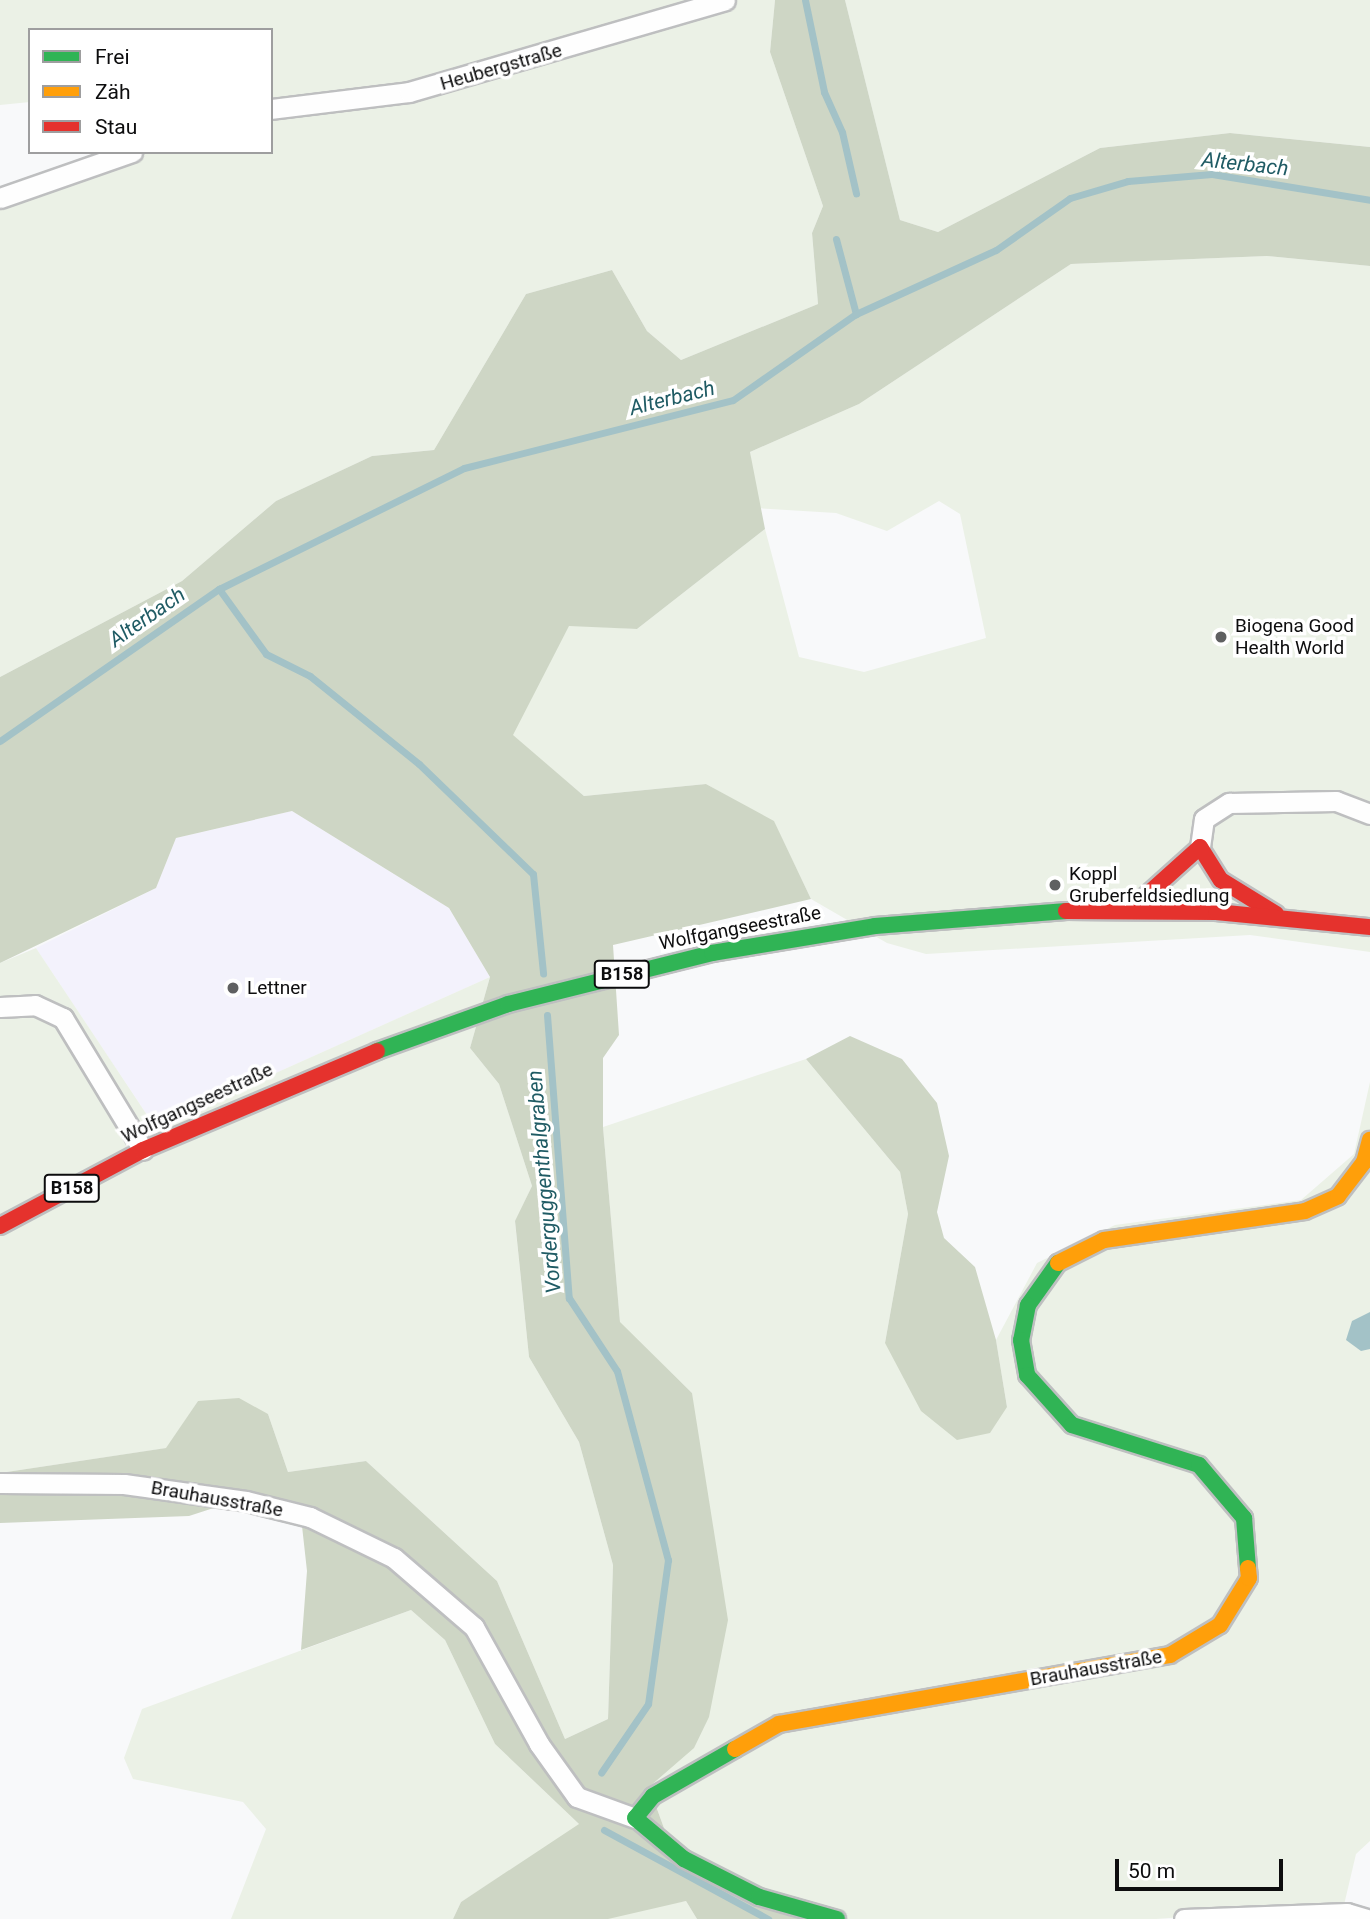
<!DOCTYPE html>
<meta charset="utf-8">
<style>
body{margin:0}
#map{position:relative;width:1370px;height:1919px;overflow:hidden;background:#f8f9fa;font-family:Roboto,sans-serif}
div>[style]{position:absolute}
.industrial>*{inset:0;background:#f3f2fc}
.green>*{inset:0;background:#ebf1e6}
.forest>*{inset:0;background:#ced6c5}
.water>*{inset:0;background:#a3c2c7}
.stream>*{height:7px;margin:-3.5px;padding:0 3.5px;transform-origin:3.5px;border-radius:3.5px;background:#a3c2c7}
.roads{filter:drop-shadow(2px 0 #bebfc0) drop-shadow(-2px 0 #bebfc0) drop-shadow(0 2px #bebfc0) drop-shadow(0 -2px #bebfc0)}
.street>*{height:19px;margin:-9.5px;padding:0 9.5px;transform-origin:9.5px;border-radius:9.5px;background:#fefefe}
.fast>*{height:16px;margin:-8px;padding:0 8px;transform-origin:8px;border-radius:8px;background:#30b455}
.slow>*{height:16px;margin:-8px;padding:0 8px;transform-origin:8px;border-radius:8px;background:#ff9f0a}
.jam>*{height:16px;margin:-8px;padding:0 8px;transform-origin:8px;border-radius:8px;background:#e5322d}
.dots>*{width:19px;height:19px;translate:-50% -50%;box-sizing:border-box;border:4px solid #fff;border-radius:50%}
span{translate:-50% -50%;white-space:nowrap;text-align:center;line-height:1.15;-webkit-text-stroke:7px #fff;paint-order:stroke}
.shield-label span{padding:2px 5px;background:#fff;border:2px solid;border-radius:5px;-webkit-text-stroke-width:0}
.shield-label{font-size:18px;color:#0d0d0e;font-weight:700}
.street-label{font-size:19px;color:#0d0d0e}
.poi-label{font-size:19px;color:#0d0d0e}
.left{translate:0 -50%;text-align:left}
.water-label{font-size:21px;color:#1f5b64;font-style:italic}
.legend{position:absolute;left:28px;top:28px;width:245px;height:126px;box-sizing:border-box;background:#fff;border:2px solid #9e9e9f;margin:0;padding:9px 12px;list-style:none;font-size:21px;color:#0d0d0e}
.legend li{display:flex;align-items:center;gap:14px;height:35px}
.legend b{width:35px;border:2px solid #9e9e9f}
.scale{position:absolute;left:1115px;top:1859px;width:168px;height:32px;box-sizing:border-box;border:4px solid #0d0d0e;border-top:0;padding-left:9px;font-size:21px;line-height:24px;white-space:nowrap;color:#0d0d0e;-webkit-text-stroke:5px #fff;paint-order:stroke}
</style>
<div id="map">
<div class="industrial">
<div style="clip-path:polygon(292px 811px,449px 908px,490px 977px,155px 1127px,36px 948px,156px 888px,176px 838px)"></div>
</div>
<div class="green">
<div style="clip-path:polygon(0 0,775px 0,770px 52px,823px 206px,812px 233px,818px 304px,681px 360px,647px 331px,612px 270px,526px 294px,434px 450px,372px 456px,276px 501px,182px 581px,0 677px,0 206px,101px 173px,96px 152px,271px 152px,271px 30px,30px 30px,30px 102px,0 105px)"></div>
<div style="clip-path:polygon(845px 0,1370px 0,1370px 147px,1230px 133px,1100px 148px,938px 232px,900px 220px)"></div>
<div style="clip-path:polygon(1267px 256px,1370px 266px,1370px 952px,1250px 935px,926px 954px,887px 943px,811px 899px,774px 822px,706px 784px,584px 796px,512px 735px,569px 625px,637px 629px,765px 529px,799px 657px,864px 672px,986px 638px,960px 514px,939px 501px,887px 531px,836px 513px,756px 508px,750px 452px,859px 404px,1071px 264px)"></div>
<div style="clip-path:polygon(36px 948px,155px 1127px,490px 977px,470px 1048px,499px 1084px,532px 1186px,515px 1222px,529px 1357px,579px 1442px,613px 1565px,608px 1719px,565px 1739px,497px 1581px,366px 1461px,288px 1472px,268px 1414px,198px 1401px,167px 1448px,0 1473px,0 963px)"></div>
<div style="clip-path:polygon(806px 1059px,900px 1172px,908px 1214px,885px 1343px,1007px 1407px,996px 1340px,1037px 1263px,1115px 1225px,1301px 1200px,1354px 1154px,1370px 1082px,1370px 1841px,1356px 1854px,1344px 1905px,1156px 1919px,837px 1919px,680px 1872px,649px 1787px,692px 1393px,620px 1323px,603px 1127px)"></div>
<div style="clip-path:polygon(411px 1610px,445px 1640px,495px 1744px,580px 1825px,461px 1902px,453px 1919px,231px 1919px,266px 1829px,243px 1802px,133px 1779px,124px 1758px,142px 1709px)"></div>
<div style="clip-path:polygon(686px 1901px,697px 1919px,608px 1919px,610px 1914px)"></div>
</div>
<div class="forest">
<div style="clip-path:polygon(775px 0,845px 0,900px 220px,938px 232px,1100px 148px,1230px 133px,1370px 147px,1370px 266px,1267px 256px,1071px 264px,859px 404px,750px 452px,765px 529px,637px 629px,569px 626px,513px 735px,584px 796px,706px 784px,774px 821px,811px 899px,613px 945px,619px 1035px,603px 1058px,603px 1127px,620px 1322px,692px 1393px,728px 1620px,709px 1717px,694px 1748px,649px 1787px,680px 1872px,837px 1919px,697px 1919px,686px 1901px,608px 1919px,453px 1919px,461px 1902px,579px 1824px,495px 1744px,445px 1640px,411px 1610px,301px 1650px,307px 1571px,301px 1517px,229px 1503px,189px 1516px,0 1523px,0 1473px,166px 1448px,198px 1401px,239px 1398px,268px 1414px,288px 1472px,366px 1461px,497px 1581px,565px 1739px,608px 1719px,613px 1565px,579px 1442px,529px 1357px,515px 1221px,532px 1186px,499px 1084px,470px 1048px,490px 977px,449px 908px,292px 811px,176px 838px,156px 888px,0 963px,0 677px,182px 581px,276px 501px,372px 456px,434px 450px,526px 294px,612px 270px,647px 331px,681px 360px,818px 304px,812px 233px,823px 206px,770px 52px)"></div>
<div style="clip-path:polygon(850px 1036px,902px 1059px,937px 1103px,949px 1156px,937px 1212px,944px 1238px,975px 1267px,996px 1340px,1007px 1407px,990px 1433px,957px 1440px,921px 1411px,885px 1343px,908px 1214px,900px 1172px,806px 1059px)"></div>
</div>
<div class="water">
<div style="clip-path:polygon(1370px 1312px,1370px 1349px,1361px 1351px,1346px 1340px,1352px 1321px)"></div>
</div>
<div class="stream">
<div style="left:805px;top:0;width:94px;rotate:78.3deg"></div>
<div style="left:824px;top:92px;width:44px;rotate:65.8deg"></div>
<div style="left:842px;top:132px;width:63px;rotate:77.1deg"></div>
<div style="left:836px;top:239px;width:78px;rotate:75.1deg"></div>
<div style="left:219px;top:589px;width:80px;rotate:54.1deg"></div>
<div style="left:266px;top:654px;width:49px;rotate:26.6deg"></div>
<div style="left:310px;top:676px;width:140px;rotate:38.9deg"></div>
<div style="left:419px;top:764px;width:158px;rotate:44deg"></div>
<div style="left:533px;top:874px;width:100px;rotate:84.2deg"></div>
<div style="left:0;top:741px;width:267px;rotate:-34.8deg"></div>
<div style="left:219px;top:589px;width:273px;rotate:-26.3deg"></div>
<div style="left:464px;top:468px;width:277px;rotate:-14.2deg"></div>
<div style="left:733px;top:400px;width:150px;rotate:-35deg"></div>
<div style="left:856px;top:314px;width:154px;rotate:-24.6deg"></div>
<div style="left:996px;top:250px;width:90px;rotate:-35.1deg"></div>
<div style="left:1070px;top:198px;width:60px;rotate:-16.3deg"></div>
<div style="left:1128px;top:181px;width:84px;rotate:-4.8deg"></div>
<div style="left:1212px;top:174px;width:160px;rotate:9.3deg"></div>
<div style="left:547px;top:1015px;width:284px;rotate:85.6deg"></div>
<div style="left:569px;top:1298px;width:87px;rotate:56.7deg"></div>
<div style="left:617px;top:1371px;width:196px;rotate:74.9deg"></div>
<div style="left:668px;top:1560px;width:145px;rotate:97.9deg"></div>
<div style="left:648px;top:1704px;width:83px;rotate:124.3deg"></div>
<div style="left:604px;top:1830px;width:187px;rotate:28.5deg"></div>
</div>
<div class="roads">
<div class="street">
<div style="left:271px;top:109px;width:139px;rotate:-7deg"></div>
<div style="left:409px;top:92px;width:329px;rotate:-16.2deg"></div>
<div style="left:0;top:198px;width:140px;rotate:-19.2deg"></div>
<div style="left:1200px;top:847px;width:28px;rotate:-82deg"></div>
<div style="left:1204px;top:819px;width:30px;rotate:-33deg"></div>
<div style="left:1229px;top:803px;width:107px;rotate:-1.1deg"></div>
<div style="left:1336px;top:801px;width:36px;rotate:21deg"></div>
<div style="left:0;top:1007px;width:35px;rotate:-3deg"></div>
<div style="left:35px;top:1005px;width:31px;rotate:25deg"></div>
<div style="left:63px;top:1018px;width:154px;rotate:58.8deg"></div>
<div style="left:0;top:1483px;width:124px;rotate:0.5deg"></div>
<div style="left:124px;top:1484px;width:123px;rotate:7.9deg"></div>
<div style="left:246px;top:1501px;width:66px;rotate:14deg"></div>
<div style="left:310px;top:1517px;width:93px;rotate:26deg"></div>
<div style="left:394px;top:1558px;width:106px;rotate:40.8deg"></div>
<div style="left:474px;top:1627px;width:134px;rotate:60.9deg"></div>
<div style="left:539px;top:1744px;width:65px;rotate:54.4deg"></div>
<div style="left:577px;top:1797px;width:62px;rotate:19.9deg"></div>
<div style="left:1184px;top:1919px;width:163px;rotate:-2.1deg"></div>
<div style="left:1347px;top:1913px;width:21px;rotate:17deg"></div>
</div>
<div class="fast">
<div style="left:377px;top:1051px;width:139px;rotate:-19.7deg"></div>
<div style="left:508px;top:1004px;width:210px;rotate:-14deg"></div>
<div style="left:712px;top:953px;width:165px;rotate:-9.4deg"></div>
<div style="left:875px;top:926px;width:192px;rotate:-4.5deg"></div>
<div style="left:1058px;top:1263px;width:52px;rotate:125.5deg"></div>
<div style="left:1028px;top:1305px;width:36px;rotate:101deg"></div>
<div style="left:1021px;top:1340px;width:36px;rotate:80deg"></div>
<div style="left:1027px;top:1375px;width:67px;rotate:48deg"></div>
<div style="left:1072px;top:1425px;width:133px;rotate:17.5deg"></div>
<div style="left:1199px;top:1465px;width:70px;rotate:49.7deg"></div>
<div style="left:1244px;top:1518px;width:50px;rotate:85.4deg"></div>
<div style="left:735px;top:1749px;width:95px;rotate:150.2deg"></div>
<div style="left:653px;top:1796px;width:28px;rotate:129deg"></div>
<div style="left:635px;top:1818px;width:64px;rotate:39.9deg"></div>
<div style="left:684px;top:1859px;width:84px;rotate:26.9deg"></div>
<div style="left:759px;top:1897px;width:81px;rotate:15.8deg"></div>
</div>
<div class="slow">
<div style="left:1058px;top:1263px;width:51px;rotate:-26.6deg"></div>
<div style="left:1104px;top:1240px;width:203px;rotate:-8.2deg"></div>
<div style="left:1305px;top:1211px;width:36px;rotate:-24deg"></div>
<div style="left:1338px;top:1196px;width:43px;rotate:-52.6deg"></div>
<div style="left:1364px;top:1162px;width:23px;rotate:-75deg"></div>
<div style="left:735px;top:1749px;width:51px;rotate:-29.6deg"></div>
<div style="left:779px;top:1724px;width:397px;rotate:-10deg"></div>
<div style="left:1170px;top:1655px;width:58px;rotate:-31deg"></div>
<div style="left:1220px;top:1625px;width:55px;rotate:-58.3deg"></div>
<div style="left:1249px;top:1578px;width:10px;rotate:-96deg"></div>
</div>
<div class="jam">
<div style="left:1130px;top:910px;width:94px;rotate:-42deg"></div>
<div style="left:1200px;top:847px;width:39px;rotate:58deg"></div>
<div style="left:1221px;top:880px;width:65px;rotate:31.7deg"></div>
<div style="left:1066px;top:911px;width:150px;rotate:0.4deg"></div>
<div style="left:1216px;top:912px;width:155px;rotate:5.6deg"></div>
<div style="left:0;top:1226px;width:162px;rotate:-28deg"></div>
<div style="left:143px;top:1150px;width:254px;rotate:-22.9deg"></div>
</div>
</div>
<div class="dots">
<div style="left:1221px;top:637px;background:#5f6061"></div>
<div style="left:1055px;top:885px;background:#5f6061"></div>
<div style="left:233px;top:988px;background:#5f6061"></div>
</div>
<div class="shield-label">
<span style="left:622px;top:974px">B158</span>
<span style="left:72px;top:1188px">B158</span>
</div>
<div class="street-label">
<span style="left:501px;top:67px;rotate:-16deg">Heubergstraße</span>
<span style="left:740px;top:928px;rotate:-11deg">Wolfgangseestraße</span>
<span style="left:197px;top:1103px;rotate:-25deg">Wolfgangseestraße</span>
<span style="left:217px;top:1499px;rotate:10deg">Brauhausstraße</span>
<span style="left:1096px;top:1668px;rotate:-10deg">Brauhausstraße</span>
</div>
<div class="poi-label">
<span class="left" style="left:1235px;top:637px">Biogena Good<br>Health World</span>
<span class="left" style="left:1069px;top:885px">Koppl<br>Gruberfeldsiedlung</span>
<span class="left" style="left:247px;top:988px">Lettner</span>
</div>
<div class="water-label">
<span style="left:1245px;top:164px;rotate:6deg">Alterbach</span>
<span style="left:672px;top:398px;rotate:-14deg">Alterbach</span>
<span style="left:147px;top:617px;rotate:-35deg">Alterbach</span>
<span style="left:544px;top:1182px;rotate:-95deg">Vorderguggenthalgraben</span>
</div>
<ul class="legend">
<li><b style="height:9px;background:#30b455"></b>Frei</li>
<li><b style="height:9px;background:#ff9f0a"></b>Zäh</li>
<li><b style="height:9px;background:#e5322d"></b>Stau</li>
</ul>
<div class="scale">50 m</div>
</div>
